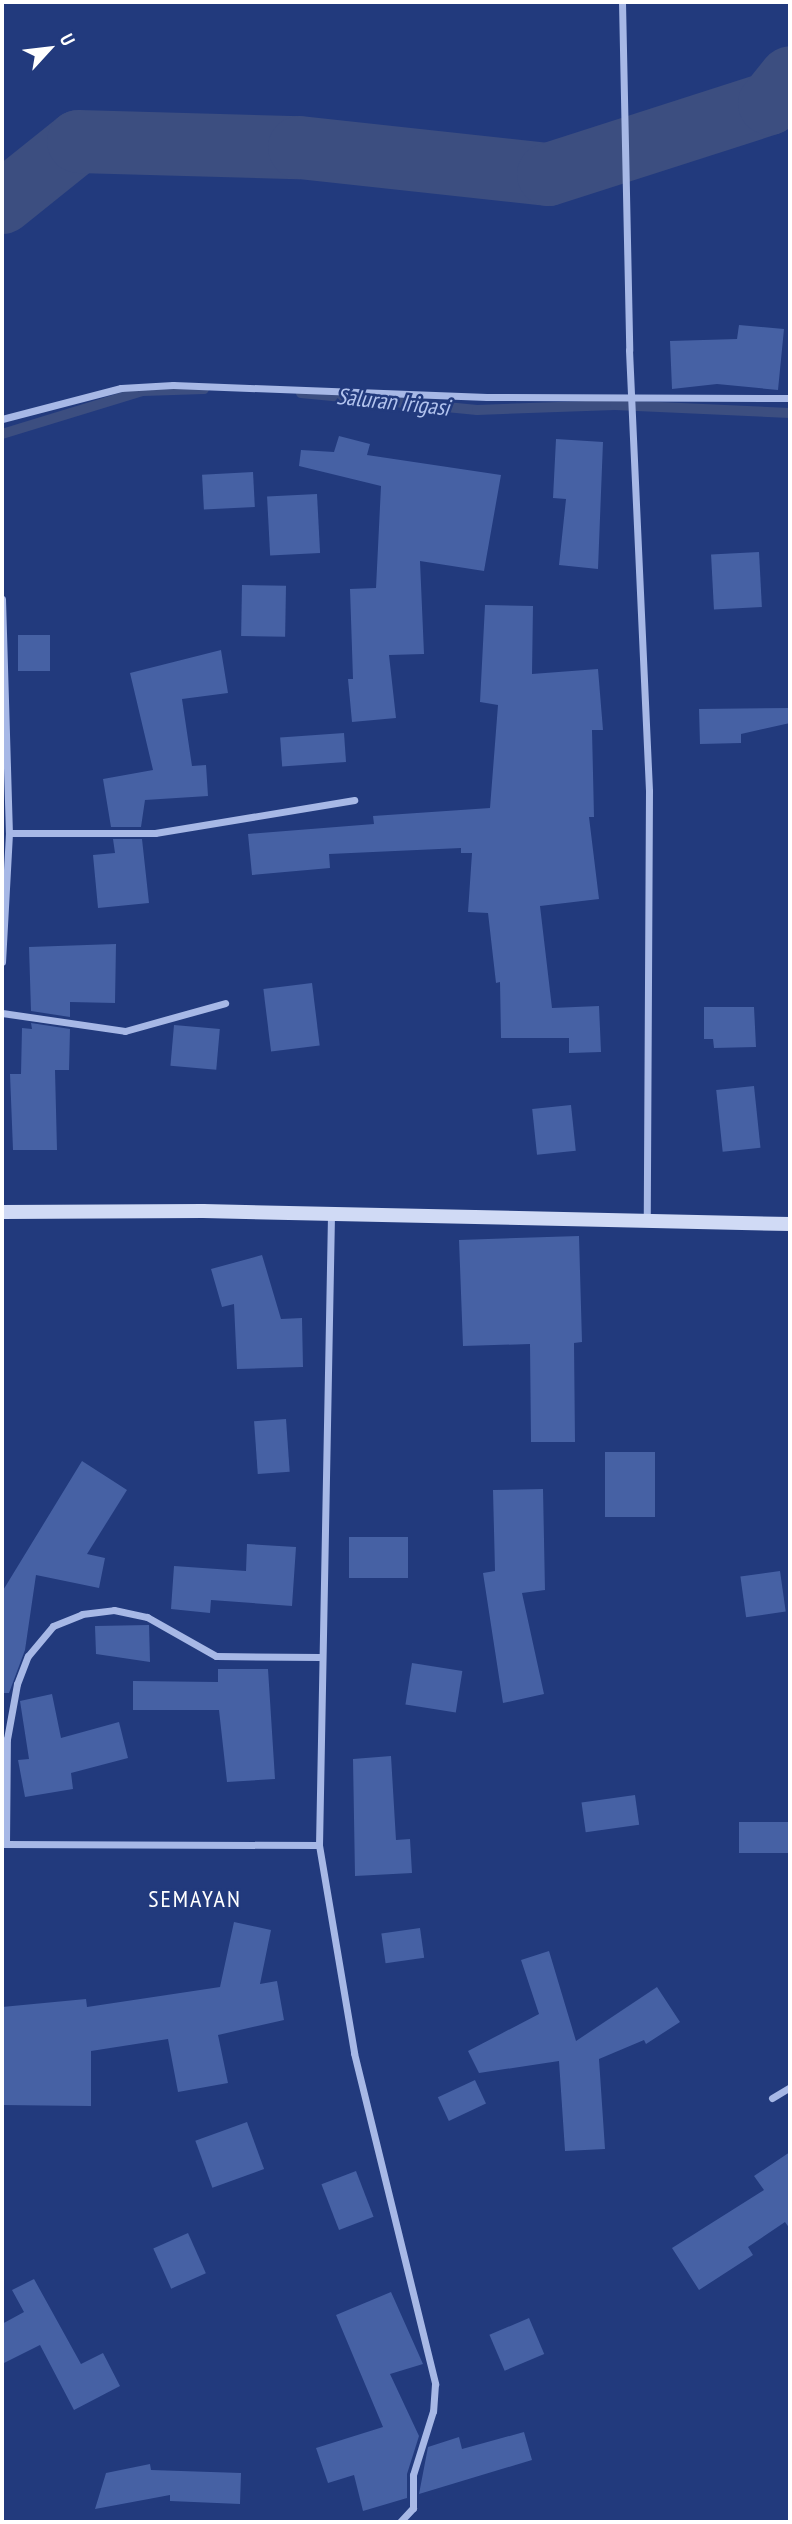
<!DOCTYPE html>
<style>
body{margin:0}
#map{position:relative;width:792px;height:2524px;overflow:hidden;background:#223a7d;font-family:"PT Sans Narrow",sans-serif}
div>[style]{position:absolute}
.stream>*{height:10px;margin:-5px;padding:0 5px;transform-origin:5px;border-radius:5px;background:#3c4e80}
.river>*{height:63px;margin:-31.5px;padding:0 31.5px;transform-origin:31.5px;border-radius:31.5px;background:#3c4e80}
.building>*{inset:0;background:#4661a4;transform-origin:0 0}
.street>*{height:7px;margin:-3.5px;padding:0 3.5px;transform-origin:3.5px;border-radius:3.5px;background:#a7b8e6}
.secondary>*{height:14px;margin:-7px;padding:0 7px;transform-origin:7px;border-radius:7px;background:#d0daf5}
span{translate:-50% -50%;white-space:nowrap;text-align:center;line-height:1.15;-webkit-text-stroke:5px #223a7d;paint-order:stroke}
.water-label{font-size:23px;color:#b2c3ee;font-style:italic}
.quarter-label{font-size:24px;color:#fff;letter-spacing:2px}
.frame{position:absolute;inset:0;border:4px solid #fff;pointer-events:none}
.north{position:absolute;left:14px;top:14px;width:70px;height:70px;-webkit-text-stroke:5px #223a7d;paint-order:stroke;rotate:63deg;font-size:19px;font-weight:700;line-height:28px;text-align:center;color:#fff}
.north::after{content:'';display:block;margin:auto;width:24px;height:32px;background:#fff;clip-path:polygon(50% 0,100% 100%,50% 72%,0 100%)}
</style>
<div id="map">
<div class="stream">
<div style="left:301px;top:393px;width:177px;rotate:5.5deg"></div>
<div style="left:477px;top:410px;width:138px;rotate:-2.1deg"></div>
<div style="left:615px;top:405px;width:175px;rotate:2.6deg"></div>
<div style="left:2px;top:434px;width:147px;rotate:-17deg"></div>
<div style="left:143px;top:391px;width:61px;rotate:-1.9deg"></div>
</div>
<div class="river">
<div style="left:2px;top:202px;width:97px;rotate:-38.8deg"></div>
<div style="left:78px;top:141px;width:221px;rotate:1.6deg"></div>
<div style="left:299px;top:147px;width:250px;rotate:6.2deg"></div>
<div style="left:548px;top:174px;width:232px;rotate:-17.8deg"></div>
<div style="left:769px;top:103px;width:33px;rotate:-51deg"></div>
</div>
<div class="building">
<div style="clip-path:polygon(739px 325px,784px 329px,778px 390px,717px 384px,672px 389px,670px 341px,737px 339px)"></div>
<div style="clip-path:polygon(339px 436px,370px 444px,367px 455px,501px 475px,484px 571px,420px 561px,424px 654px,389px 655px,396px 718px,352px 722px,348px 679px,353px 679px,350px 589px,376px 588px,381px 486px,299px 466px,301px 450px,334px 452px)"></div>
<div style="clip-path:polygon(556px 439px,603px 442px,598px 569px,559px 565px,566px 499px,553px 498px)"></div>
<div style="left:253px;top:472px;width:35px;height:51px;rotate:87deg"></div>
<div style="left:317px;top:494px;width:59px;height:50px;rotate:87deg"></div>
<div style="left:759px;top:552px;width:55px;height:48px;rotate:87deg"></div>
<div style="left:242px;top:585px;width:44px;height:51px;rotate:1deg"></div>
<div style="clip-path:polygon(485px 605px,533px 606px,532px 674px,598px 669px,603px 730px,592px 730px,594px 817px,589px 817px,599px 899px,540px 906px,552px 1008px,599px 1006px,601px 1052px,569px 1053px,569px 1038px,501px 1038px,500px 982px,496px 983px,488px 913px,468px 912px,472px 853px,461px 853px,461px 848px,329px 854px,330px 868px,252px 875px,248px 834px,374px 824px,373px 816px,490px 808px,498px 705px,480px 702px)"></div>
<div style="left:18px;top:635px;width:32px;height:36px"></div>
<div style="clip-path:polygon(221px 650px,228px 693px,182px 699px,192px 766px,206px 765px,208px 796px,145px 800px,141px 827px,111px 827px,103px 779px,153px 770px,130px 673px)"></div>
<div style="clip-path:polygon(790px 708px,790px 723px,741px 734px,741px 743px,700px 744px,699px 709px)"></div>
<div style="left:344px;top:733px;width:29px;height:64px;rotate:86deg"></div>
<div style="clip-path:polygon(113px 839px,142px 839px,149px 903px,98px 908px,93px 855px,115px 853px)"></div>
<div style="clip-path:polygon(116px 944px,115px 1003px,70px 1002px,70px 1017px,31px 1011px,29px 947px)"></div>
<div style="left:312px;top:983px;width:63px;height:49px;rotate:83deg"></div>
<div style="clip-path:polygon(704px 1007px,754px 1007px,756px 1047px,714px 1048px,713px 1039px,704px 1039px)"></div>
<div style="clip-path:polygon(31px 1023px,70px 1029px,69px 1070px,55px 1070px,57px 1150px,13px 1150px,10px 1074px,21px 1074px,22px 1028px,32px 1029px)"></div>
<div style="left:174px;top:1025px;width:46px;height:41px;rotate:5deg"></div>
<div style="left:754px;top:1086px;width:62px;height:38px;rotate:84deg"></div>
<div style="left:571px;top:1105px;width:46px;height:39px;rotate:84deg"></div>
<div style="clip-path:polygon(579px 1236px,582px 1342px,574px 1343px,575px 1442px,531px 1442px,530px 1344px,463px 1346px,459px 1240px)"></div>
<div style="clip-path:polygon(262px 1255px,281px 1319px,302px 1318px,303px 1367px,237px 1369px,234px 1304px,222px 1307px,211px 1269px)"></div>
<div style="left:286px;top:1419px;width:53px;height:32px;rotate:86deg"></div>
<div style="left:605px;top:1452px;width:50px;height:65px"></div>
<div style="clip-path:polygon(82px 1461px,127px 1490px,87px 1554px,105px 1558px,99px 1588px,36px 1575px,25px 1650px,9px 1693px,2px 1693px,2px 1592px)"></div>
<div style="clip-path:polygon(543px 1489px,545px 1590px,522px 1593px,544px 1694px,503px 1703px,483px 1573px,495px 1571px,493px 1490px)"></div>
<div style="left:349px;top:1537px;width:59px;height:41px"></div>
<div style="clip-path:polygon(247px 1544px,296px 1547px,292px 1606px,211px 1600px,210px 1613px,171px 1609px,174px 1566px,246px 1571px)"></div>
<div style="left:780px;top:1571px;width:41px;height:40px;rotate:82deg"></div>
<div style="clip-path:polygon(149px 1625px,150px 1662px,96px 1654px,95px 1626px)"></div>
<div style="left:412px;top:1663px;width:51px;height:42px;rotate:9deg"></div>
<div style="clip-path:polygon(218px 1669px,268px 1669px,275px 1779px,227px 1782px,219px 1710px,133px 1710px,133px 1681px,218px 1682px)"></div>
<div style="clip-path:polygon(52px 1694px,61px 1738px,119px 1722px,128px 1758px,71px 1773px,73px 1789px,25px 1797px,18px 1760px,29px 1759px,20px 1701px)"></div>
<div style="clip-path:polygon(391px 1756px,396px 1840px,410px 1839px,412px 1873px,355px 1876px,353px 1759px)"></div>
<div style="left:635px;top:1795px;width:30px;height:54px;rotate:82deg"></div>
<div style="left:790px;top:1822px;width:31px;height:51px;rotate:90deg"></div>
<div style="clip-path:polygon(234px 1922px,271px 1930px,260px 1984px,277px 1981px,284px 2020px,218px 2035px,228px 2083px,178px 2092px,168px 2039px,91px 2051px,91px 2106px,2px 2105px,2px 2007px,86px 1999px,87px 2007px,220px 1987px)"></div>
<div style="left:420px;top:1928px;width:30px;height:39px;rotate:82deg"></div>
<div style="clip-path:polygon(549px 1951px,576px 2041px,657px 1987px,680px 2022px,646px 2044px,644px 2040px,599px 2059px,605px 2149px,565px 2151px,559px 2061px,479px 2073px,468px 2051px,539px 2014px,521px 1960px)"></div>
<div style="left:475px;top:2080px;width:26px;height:41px;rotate:65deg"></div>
<div style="left:247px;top:2122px;width:50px;height:55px;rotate:70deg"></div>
<div style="clip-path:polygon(790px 2152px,790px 2229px,785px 2222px,748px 2247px,753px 2255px,699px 2290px,672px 2248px,764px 2190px,754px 2176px)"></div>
<div style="left:356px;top:2171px;width:49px;height:37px;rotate:69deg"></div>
<div style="left:188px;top:2233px;width:44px;height:38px;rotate:66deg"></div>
<div style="clip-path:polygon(34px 2279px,81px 2364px,103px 2353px,120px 2386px,74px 2410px,40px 2345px,2px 2364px,2px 2324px,24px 2312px,12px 2290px)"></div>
<div style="clip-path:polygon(391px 2292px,423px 2364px,390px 2374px,419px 2436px,407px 2474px,407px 2498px,363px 2511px,354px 2475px,328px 2483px,316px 2448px,383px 2427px,336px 2315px)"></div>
<div style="left:529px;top:2318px;width:39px;height:43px;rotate:67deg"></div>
<div style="clip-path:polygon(524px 2432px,532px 2460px,419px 2494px,428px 2447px,459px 2437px,462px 2449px)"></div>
<div style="clip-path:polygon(150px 2464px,151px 2470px,241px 2473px,240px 2504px,170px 2501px,170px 2495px,95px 2509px,106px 2473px)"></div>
</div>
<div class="street">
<div style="left:622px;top:2px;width:348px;rotate:88.8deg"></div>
<div style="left:629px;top:350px;width:441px;rotate:87.4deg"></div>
<div style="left:649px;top:791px;width:428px;rotate:90.3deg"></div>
<div style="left:2px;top:419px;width:123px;rotate:-14.6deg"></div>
<div style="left:121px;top:388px;width:52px;rotate:-3.3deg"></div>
<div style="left:173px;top:385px;width:314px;rotate:2.2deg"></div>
<div style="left:487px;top:397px;width:303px;rotate:0.2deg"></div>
<div style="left:2px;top:599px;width:234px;rotate:88.3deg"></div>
<div style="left:9px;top:833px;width:129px;rotate:93.1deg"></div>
<div style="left:9px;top:833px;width:146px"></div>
<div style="left:155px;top:833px;width:202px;rotate:-9.4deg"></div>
<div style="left:2px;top:1013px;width:124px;rotate:8.3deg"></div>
<div style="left:125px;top:1031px;width:104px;rotate:-15.6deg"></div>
<div style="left:331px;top:1215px;width:630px;rotate:91.09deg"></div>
<div style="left:319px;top:1845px;width:211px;rotate:80.4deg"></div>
<div style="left:354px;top:2053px;width:341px;rotate:76.2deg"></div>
<div style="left:435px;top:2384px;width:27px;rotate:94deg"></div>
<div style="left:433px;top:2411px;width:67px;rotate:107.4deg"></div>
<div style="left:413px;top:2475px;width:33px;rotate:90deg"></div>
<div style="left:413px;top:2508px;width:19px;rotate:133deg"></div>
<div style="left:4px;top:1844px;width:315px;rotate:0.2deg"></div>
<div style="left:6px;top:1844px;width:105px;rotate:-89.5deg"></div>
<div style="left:7px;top:1739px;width:56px;rotate:-79.7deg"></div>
<div style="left:17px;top:1684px;width:30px;rotate:-69deg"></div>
<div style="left:28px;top:1656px;width:39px;rotate:-50deg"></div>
<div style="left:53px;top:1626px;width:31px;rotate:-22deg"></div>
<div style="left:82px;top:1614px;width:32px;rotate:-7deg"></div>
<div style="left:114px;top:1610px;width:34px;rotate:12deg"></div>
<div style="left:147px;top:1617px;width:79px;rotate:29.5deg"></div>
<div style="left:216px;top:1656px;width:104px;rotate:0.6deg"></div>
<div style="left:772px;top:2098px;width:21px;rotate:-31deg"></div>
</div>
<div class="secondary">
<div style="left:2px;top:1212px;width:201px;rotate:-0.3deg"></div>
<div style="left:203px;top:1211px;width:587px;rotate:1.27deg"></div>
</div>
<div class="water-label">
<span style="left:393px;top:402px;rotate:6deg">Saluran Irigasi</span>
</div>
<div class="quarter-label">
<span style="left:195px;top:1899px">SEMAYAN</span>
</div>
<div class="frame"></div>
<div class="north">U</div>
</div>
